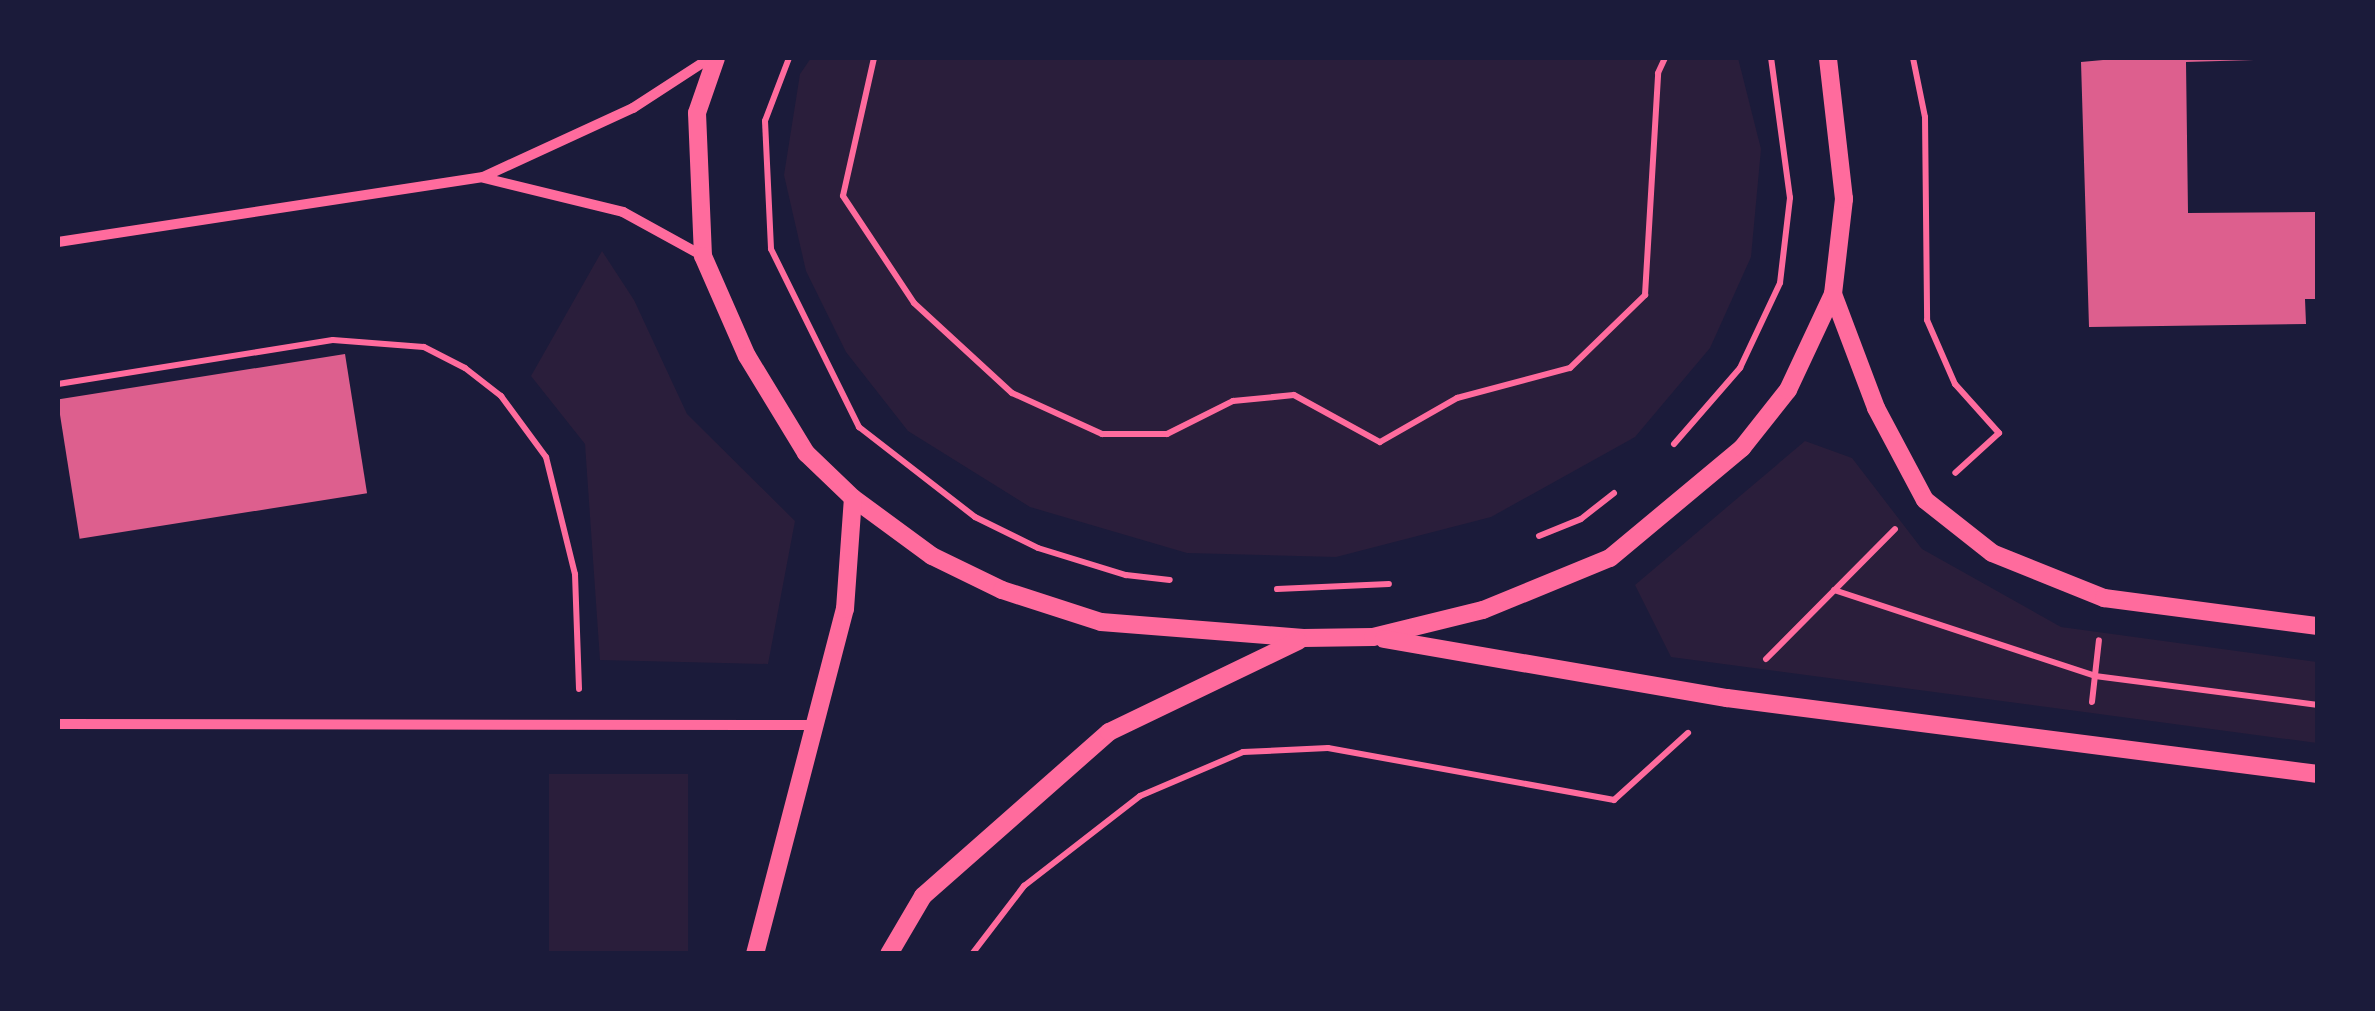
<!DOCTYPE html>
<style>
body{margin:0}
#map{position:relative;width:2375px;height:1011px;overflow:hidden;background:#1b1b3a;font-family:"Archivo Narrow",sans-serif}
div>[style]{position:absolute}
.green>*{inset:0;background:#2a1e3b;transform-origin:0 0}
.building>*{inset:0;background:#dd5f8e;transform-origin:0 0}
.path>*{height:6px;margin:-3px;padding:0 3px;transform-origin:3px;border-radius:3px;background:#ff6b9d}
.minor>*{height:10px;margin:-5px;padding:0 5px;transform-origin:5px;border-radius:5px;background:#ff6b9d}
.tertiary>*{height:18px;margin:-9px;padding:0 9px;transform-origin:9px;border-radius:9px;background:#ff6b9d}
span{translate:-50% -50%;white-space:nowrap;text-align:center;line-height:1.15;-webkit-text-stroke:9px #1b1b3a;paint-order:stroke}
.frame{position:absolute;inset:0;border:60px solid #1b1b3a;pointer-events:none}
</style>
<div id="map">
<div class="green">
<div style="clip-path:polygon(811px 58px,1738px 58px,1761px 149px,1751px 257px,1710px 348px,1635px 437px,1491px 517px,1336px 557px,1187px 553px,1030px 507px,908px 431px,846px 352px,806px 271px,784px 175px,800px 74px)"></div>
<div style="clip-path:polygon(602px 251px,634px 300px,687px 414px,795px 521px,768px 664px,600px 660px,585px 444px,531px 376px)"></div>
<div style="clip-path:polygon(1805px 441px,1852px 458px,1922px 549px,2061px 627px,2317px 662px,2317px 743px,1671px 657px,1635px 585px)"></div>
<div style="left:688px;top:774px;width:179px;height:139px;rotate:90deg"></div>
</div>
<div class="building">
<div style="clip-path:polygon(2125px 58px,2318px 58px,2186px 62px,2188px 213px,2318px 212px,2318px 299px,2305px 299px,2306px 324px,2089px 327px,2081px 62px)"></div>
<div style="left:345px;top:354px;width:141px;height:291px;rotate:81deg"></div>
</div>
<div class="path">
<div style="left:789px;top:58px;width:67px;rotate:110.9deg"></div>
<div style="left:765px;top:121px;width:128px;rotate:87.3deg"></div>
<div style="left:771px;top:249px;width:199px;rotate:63.7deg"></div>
<div style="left:859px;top:427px;width:147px;rotate:37.8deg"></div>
<div style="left:975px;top:517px;width:70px;rotate:26.2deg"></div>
<div style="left:1038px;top:548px;width:92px;rotate:17.1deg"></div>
<div style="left:1126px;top:575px;width:44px;rotate:6.5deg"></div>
<div style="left:874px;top:58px;width:141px;rotate:102.7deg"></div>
<div style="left:843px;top:196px;width:128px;rotate:56.4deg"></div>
<div style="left:914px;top:303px;width:133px;rotate:42.6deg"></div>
<div style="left:1012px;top:393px;width:99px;rotate:24.5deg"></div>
<div style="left:1102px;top:434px;width:65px"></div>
<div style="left:1167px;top:434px;width:74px;rotate:-26.6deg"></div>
<div style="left:1233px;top:401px;width:61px;rotate:-5.6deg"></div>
<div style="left:1294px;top:395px;width:98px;rotate:28.7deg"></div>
<div style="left:1380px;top:442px;width:89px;rotate:-29.7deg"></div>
<div style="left:1457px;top:398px;width:117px;rotate:-14.9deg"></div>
<div style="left:1570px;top:368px;width:105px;rotate:-44.2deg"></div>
<div style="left:1645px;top:295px;width:222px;rotate:-86.6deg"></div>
<div style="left:1658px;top:73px;width:17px;rotate:-65deg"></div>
<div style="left:1913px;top:58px;width:60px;rotate:78.5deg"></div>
<div style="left:1925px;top:117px;width:203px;rotate:89.4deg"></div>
<div style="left:1927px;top:320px;width:70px;rotate:66.4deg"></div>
<div style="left:1955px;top:384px;width:66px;rotate:48.1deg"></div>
<div style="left:1999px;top:433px;width:59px;rotate:137.7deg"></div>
<div style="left:58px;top:384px;width:278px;rotate:-9.1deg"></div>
<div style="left:333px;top:340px;width:91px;rotate:4.4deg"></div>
<div style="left:424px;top:347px;width:46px;rotate:27.1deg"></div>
<div style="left:465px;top:368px;width:46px;rotate:37.9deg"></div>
<div style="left:501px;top:396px;width:76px;rotate:53.6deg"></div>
<div style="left:546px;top:457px;width:121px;rotate:76.1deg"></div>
<div style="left:575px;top:574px;width:115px;rotate:88deg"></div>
<div style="left:1674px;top:444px;width:101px;rotate:-49deg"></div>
<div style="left:1740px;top:368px;width:94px;rotate:-64.8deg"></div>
<div style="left:1780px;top:283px;width:86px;rotate:-83.3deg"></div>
<div style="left:1790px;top:198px;width:141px;rotate:-97.7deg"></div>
<div style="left:1539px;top:536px;width:45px;rotate:-22deg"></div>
<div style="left:1581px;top:519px;width:42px;rotate:-38.2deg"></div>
<div style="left:1277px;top:589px;width:112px;rotate:-2.6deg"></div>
<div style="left:1834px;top:590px;width:275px;rotate:18.2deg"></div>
<div style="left:2095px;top:676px;width:225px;rotate:7.4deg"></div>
<div style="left:1766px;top:659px;width:183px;rotate:-45.2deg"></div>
<div style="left:2092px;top:702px;width:62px;rotate:-83.6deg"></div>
<div style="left:972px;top:954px;width:86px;rotate:-52.6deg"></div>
<div style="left:1024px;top:886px;width:147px;rotate:-37.8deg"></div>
<div style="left:1140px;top:796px;width:112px;rotate:-23.1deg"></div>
<div style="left:1243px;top:752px;width:85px;rotate:-2.7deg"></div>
<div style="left:1328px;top:748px;width:291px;rotate:10.3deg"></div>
<div style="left:1614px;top:800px;width:100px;rotate:-42.2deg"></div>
</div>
<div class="minor">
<div style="left:484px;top:178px;width:143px;rotate:13.7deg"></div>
<div style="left:623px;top:212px;width:91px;rotate:28.8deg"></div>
<div style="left:58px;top:242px;width:430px;rotate:-8.7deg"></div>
<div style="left:483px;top:177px;width:165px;rotate:-24.7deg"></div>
<div style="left:633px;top:108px;width:92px;rotate:-33deg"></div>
<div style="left:58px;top:724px;width:752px;rotate:0.08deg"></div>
</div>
<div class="tertiary">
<div style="left:716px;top:58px;width:58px;rotate:109.1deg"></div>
<div style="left:697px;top:113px;width:143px;rotate:87.6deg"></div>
<div style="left:703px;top:256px;width:109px;rotate:66.3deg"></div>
<div style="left:747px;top:356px;width:114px;rotate:58.7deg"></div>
<div style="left:806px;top:453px;width:65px;rotate:43.8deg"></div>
<div style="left:853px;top:498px;width:98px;rotate:36.3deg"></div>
<div style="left:932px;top:556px;width:78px;rotate:25.9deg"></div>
<div style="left:1002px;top:590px;width:104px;rotate:17.9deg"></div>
<div style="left:1101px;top:622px;width:203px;rotate:4.5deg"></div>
<div style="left:1303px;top:638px;width:70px;rotate:-0.8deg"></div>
<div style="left:1373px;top:637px;width:113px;rotate:-13.8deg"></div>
<div style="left:1483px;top:610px;width:137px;rotate:-22.3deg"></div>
<div style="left:1610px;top:558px;width:172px;rotate:-39.8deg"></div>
<div style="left:1742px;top:448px;width:74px;rotate:-51.6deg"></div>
<div style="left:1788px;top:390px;width:106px;rotate:-64.9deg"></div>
<div style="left:1833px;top:294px;width:96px;rotate:-83.4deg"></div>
<div style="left:1844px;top:199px;width:142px;rotate:-96.5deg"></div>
<div style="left:1833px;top:294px;width:122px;rotate:69.3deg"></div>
<div style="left:1876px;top:408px;width:104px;rotate:62deg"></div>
<div style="left:1925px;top:500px;width:85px;rotate:38.3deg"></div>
<div style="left:1992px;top:553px;width:121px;rotate:21.9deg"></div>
<div style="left:2104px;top:598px;width:216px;rotate:7.5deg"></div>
<div style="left:1384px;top:639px;width:348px;rotate:9.8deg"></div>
<div style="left:1727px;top:698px;width:596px;rotate:7.33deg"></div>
<div style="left:755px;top:954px;width:357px;rotate:-75.4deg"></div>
<div style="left:845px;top:609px;width:111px;rotate:-85.9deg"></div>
<div style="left:889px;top:954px;width:67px;rotate:-59.6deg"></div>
<div style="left:923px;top:896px;width:248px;rotate:-41.4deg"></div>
<div style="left:1109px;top:732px;width:210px;rotate:-25.7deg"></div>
</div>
<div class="frame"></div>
</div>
